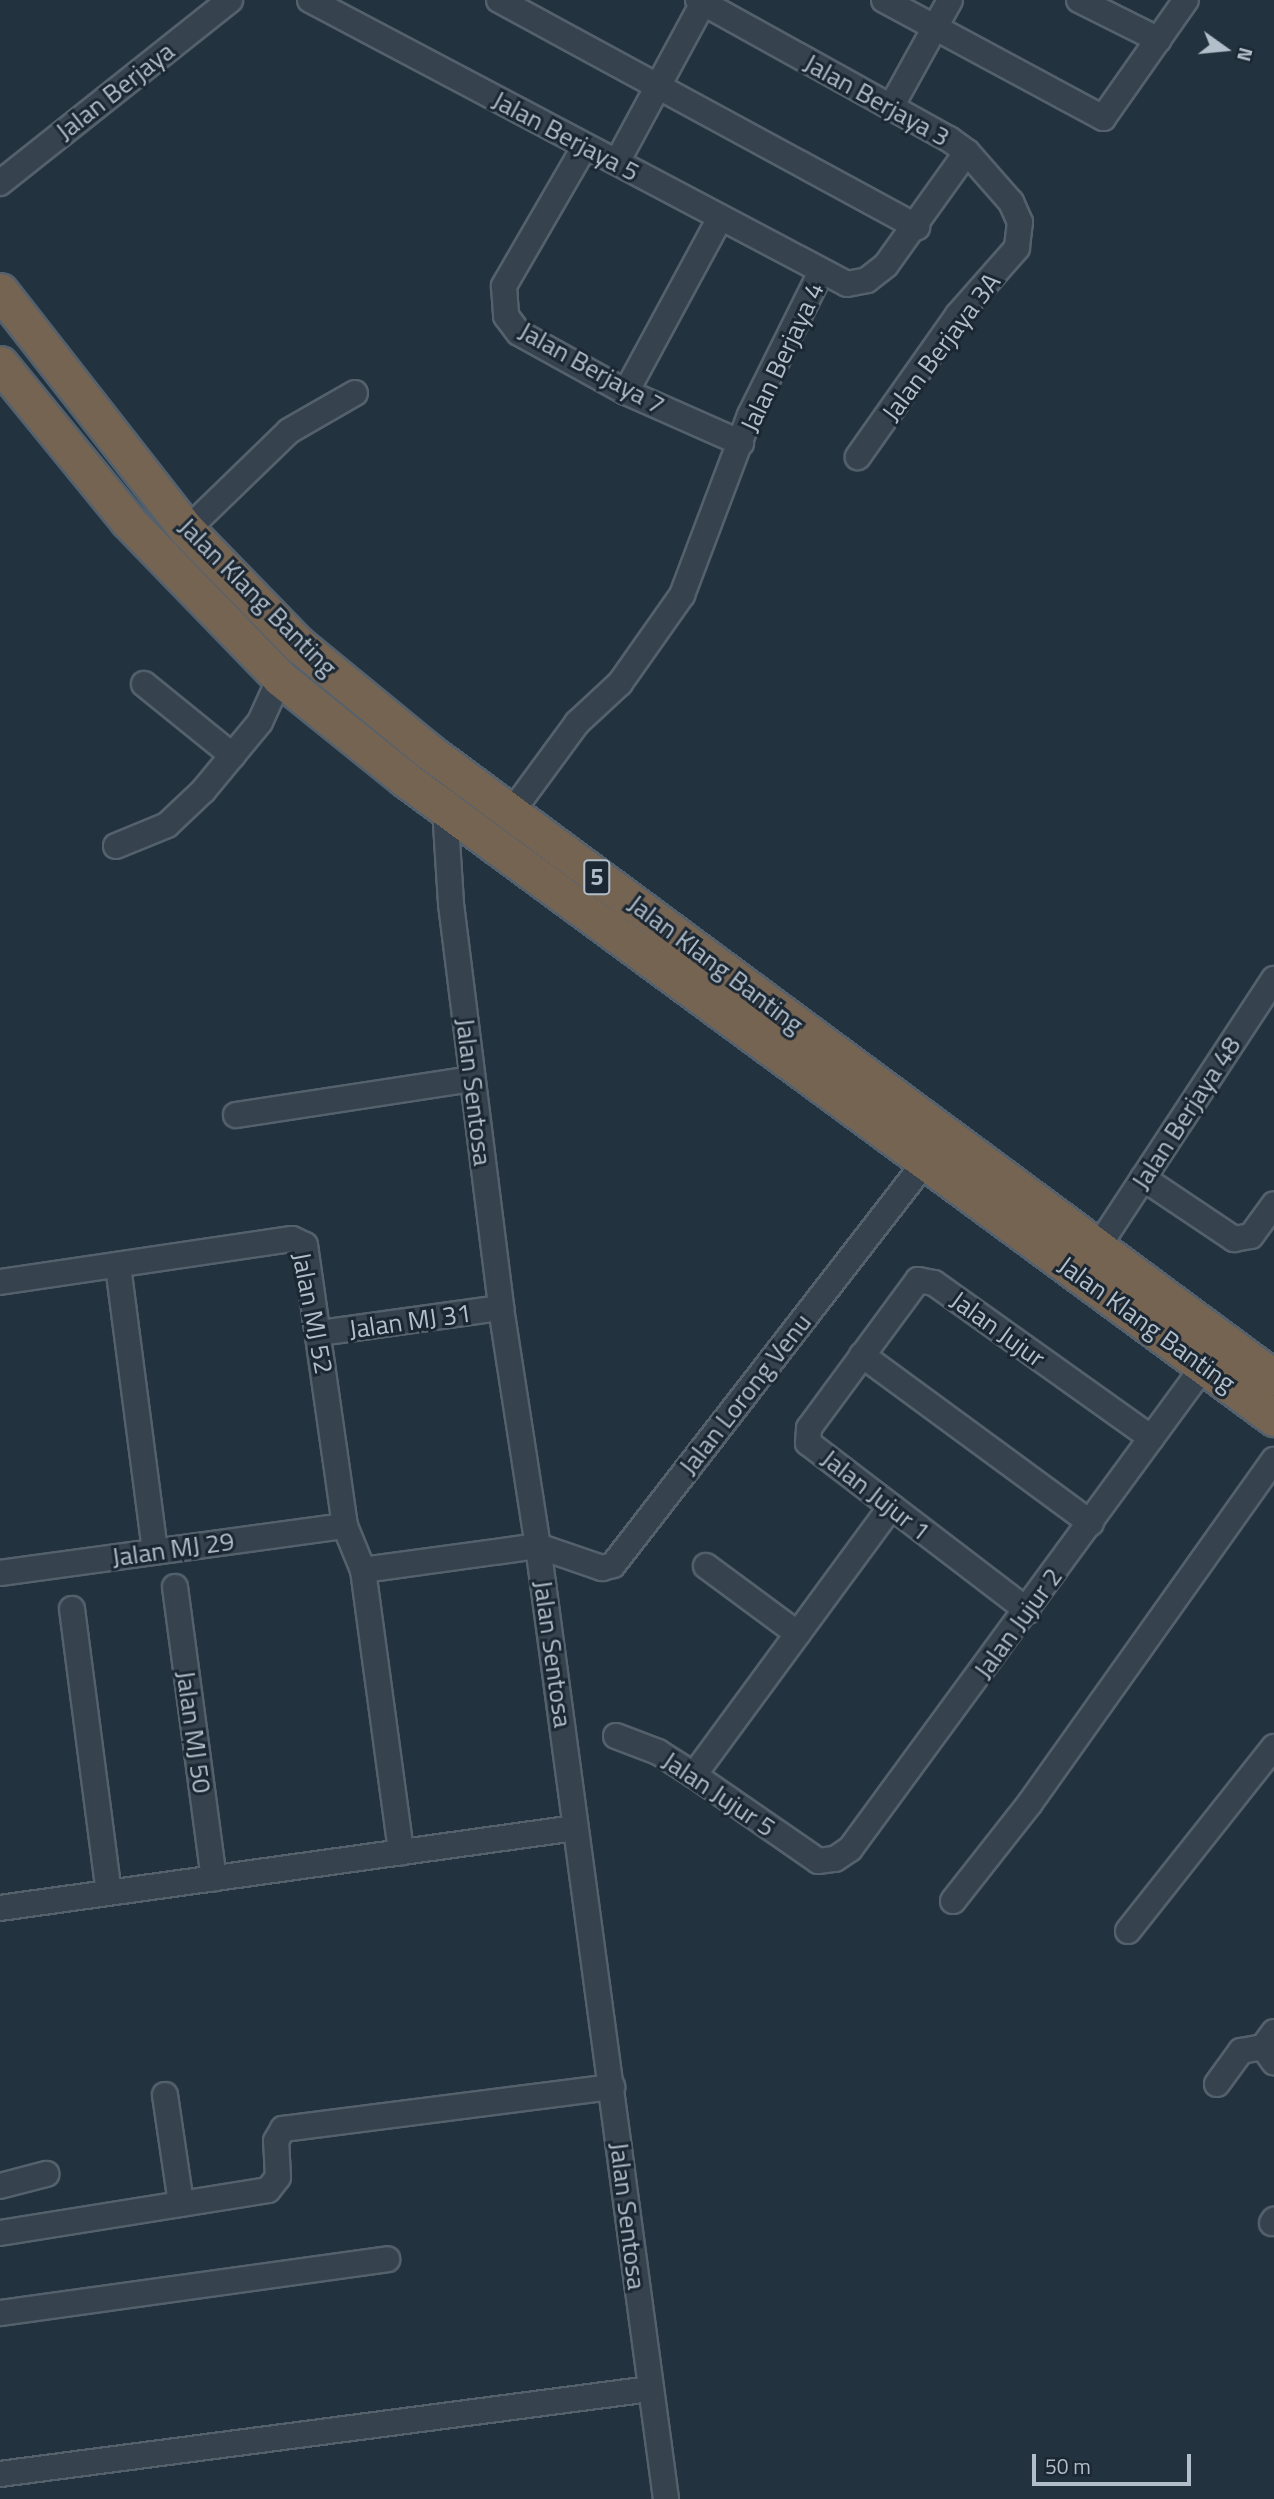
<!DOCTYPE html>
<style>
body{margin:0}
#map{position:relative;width:1274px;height:2499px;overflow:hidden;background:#22323f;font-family:"Titillium Web",sans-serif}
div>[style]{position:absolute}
.roads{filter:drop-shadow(2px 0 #54616d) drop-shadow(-2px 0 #54616d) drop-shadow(0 2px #54616d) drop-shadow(0 -2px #54616d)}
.minor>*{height:24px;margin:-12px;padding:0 12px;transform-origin:12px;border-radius:12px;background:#36434f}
.highway>*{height:35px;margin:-17.5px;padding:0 17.5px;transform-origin:17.5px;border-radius:17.5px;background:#766453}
span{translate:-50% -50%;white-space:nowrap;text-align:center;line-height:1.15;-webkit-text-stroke:6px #1b2834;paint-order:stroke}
.shield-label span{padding:2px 5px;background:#1b2834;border:2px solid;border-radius:5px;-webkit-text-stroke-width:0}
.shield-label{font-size:24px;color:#b2beca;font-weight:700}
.street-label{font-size:26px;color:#b2beca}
.north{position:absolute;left:1190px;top:14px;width:70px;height:70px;-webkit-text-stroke:5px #1b2834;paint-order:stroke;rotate:105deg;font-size:19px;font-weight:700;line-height:28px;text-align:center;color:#b2beca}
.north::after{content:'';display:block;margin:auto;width:24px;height:32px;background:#b2beca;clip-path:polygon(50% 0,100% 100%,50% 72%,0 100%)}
.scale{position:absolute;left:1032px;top:2454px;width:159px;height:32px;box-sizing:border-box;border:4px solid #b2beca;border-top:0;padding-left:9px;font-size:21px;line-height:24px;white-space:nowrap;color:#b2beca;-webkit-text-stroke:5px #1b2834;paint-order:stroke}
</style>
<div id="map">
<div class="roads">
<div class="minor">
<div style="left:310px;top:0;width:607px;rotate:27.87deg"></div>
<div style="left:847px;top:284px;width:20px;rotate:-11deg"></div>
<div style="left:867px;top:280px;width:24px;rotate:-38deg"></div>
<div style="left:886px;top:265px;width:139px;rotate:-54.4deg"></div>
<div style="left:499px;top:0;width:476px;rotate:28.5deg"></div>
<div style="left:698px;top:0;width:287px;rotate:29deg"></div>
<div style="left:949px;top:139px;width:22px;rotate:36deg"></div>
<div style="left:967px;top:152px;width:67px;rotate:48.7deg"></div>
<div style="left:1011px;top:202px;width:22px;rotate:66deg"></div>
<div style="left:1020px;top:222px;width:26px;rotate:97deg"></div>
<div style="left:1017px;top:248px;width:89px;rotate:131.4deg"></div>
<div style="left:958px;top:315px;width:174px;rotate:125.2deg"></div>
<div style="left:884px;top:0;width:249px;rotate:28.3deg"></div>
<div style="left:1103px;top:118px;width:144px;rotate:-54.9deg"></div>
<div style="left:1079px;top:0;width:89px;rotate:26.6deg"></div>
<div style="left:891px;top:107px;width:122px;rotate:-61.1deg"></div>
<div style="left:585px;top:146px;width:162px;rotate:120.1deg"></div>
<div style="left:504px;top:286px;width:30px;rotate:86deg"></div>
<div style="left:506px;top:316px;width:21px;rotate:53deg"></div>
<div style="left:519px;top:333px;width:122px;rotate:28.9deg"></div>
<div style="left:626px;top:392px;width:126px;rotate:23.9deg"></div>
<div style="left:617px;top:162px;width:181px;rotate:-61.6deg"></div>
<div style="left:0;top:183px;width:294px;rotate:-38.5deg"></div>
<div style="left:626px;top:392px;width:198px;rotate:-61.6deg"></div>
<div style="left:187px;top:530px;width:142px;rotate:-44.1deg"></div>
<div style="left:289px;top:431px;width:76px;rotate:-29.9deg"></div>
<div style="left:144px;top:684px;width:114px;rotate:39deg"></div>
<div style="left:445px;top:808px;width:96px;rotate:86.4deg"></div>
<div style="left:451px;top:904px;width:407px;rotate:82.9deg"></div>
<div style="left:501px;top:1308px;width:241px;rotate:81.2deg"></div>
<div style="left:538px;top:1546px;width:962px;rotate:82.35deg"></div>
<div style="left:511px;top:813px;width:112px;rotate:-53.7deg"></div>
<div style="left:577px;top:723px;width:59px;rotate:-42.9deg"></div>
<div style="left:620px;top:683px;width:108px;rotate:-54.8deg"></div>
<div style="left:682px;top:595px;width:192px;rotate:-69.3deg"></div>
<div style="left:750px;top:415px;width:160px;rotate:-63.6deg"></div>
<div style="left:116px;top:846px;width:55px;rotate:-22.4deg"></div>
<div style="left:167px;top:825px;width:50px;rotate:-43.4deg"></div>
<div style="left:203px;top:791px;width:89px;rotate:-50.4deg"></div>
<div style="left:260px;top:722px;width:48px;rotate:-65.6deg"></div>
<div style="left:236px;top:1115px;width:239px;rotate:-8.7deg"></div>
<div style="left:1143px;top:1178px;width:110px;rotate:33.8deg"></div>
<div style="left:1234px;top:1239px;width:17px;rotate:-10deg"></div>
<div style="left:1251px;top:1236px;width:39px;rotate:-54deg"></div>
<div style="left:1098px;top:1247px;width:321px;rotate:-56.7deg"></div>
<div style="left:118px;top:1266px;width:288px;rotate:82.6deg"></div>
<div style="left:0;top:1282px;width:295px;rotate:-8.4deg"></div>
<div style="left:292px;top:1239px;width:14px;rotate:25deg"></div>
<div style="left:305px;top:1245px;width:284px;rotate:81.9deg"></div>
<div style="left:345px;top:1526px;width:48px;rotate:67.8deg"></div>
<div style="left:363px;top:1570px;width:285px;rotate:82.3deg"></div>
<div style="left:320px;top:1333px;width:183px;rotate:-7.9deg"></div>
<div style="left:862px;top:1355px;width:284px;rotate:36.3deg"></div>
<div style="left:706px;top:1566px;width:114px;rotate:36.5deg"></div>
<div style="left:363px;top:1570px;width:177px;rotate:-7.8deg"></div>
<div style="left:538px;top:1546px;width:68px;rotate:19deg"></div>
<div style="left:602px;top:1568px;width:11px;rotate:-15deg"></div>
<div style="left:613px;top:1565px;width:511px;rotate:-52.23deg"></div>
<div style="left:0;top:1573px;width:348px;rotate:-7.8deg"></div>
<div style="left:175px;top:1587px;width:294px;rotate:82.4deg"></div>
<div style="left:72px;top:1609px;width:285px;rotate:82.6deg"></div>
<div style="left:1028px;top:1611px;width:277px;rotate:-142.6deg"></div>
<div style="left:808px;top:1443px;width:15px;rotate:-86deg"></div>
<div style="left:809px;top:1428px;width:184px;rotate:-53.6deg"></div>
<div style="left:918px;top:1280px;width:16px;rotate:11deg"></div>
<div style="left:934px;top:1283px;width:267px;rotate:35.5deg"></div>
<div style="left:616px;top:1736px;width:45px;rotate:20.9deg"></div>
<div style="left:658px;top:1752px;width:43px;rotate:32.6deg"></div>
<div style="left:694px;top:1775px;width:151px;rotate:34.7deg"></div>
<div style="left:818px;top:1861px;width:17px;rotate:-7deg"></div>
<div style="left:835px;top:1859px;width:18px;rotate:-34deg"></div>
<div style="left:850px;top:1849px;width:599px;rotate:-53.76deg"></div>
<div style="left:694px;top:1775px;width:333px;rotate:-53.7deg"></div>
<div style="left:953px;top:1901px;width:125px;rotate:-51.8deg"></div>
<div style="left:1030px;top:1803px;width:421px;rotate:-54.6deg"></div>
<div style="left:0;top:1908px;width:581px;rotate:-7.92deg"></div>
<div style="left:1128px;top:1931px;width:235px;rotate:-51.6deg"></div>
<div style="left:1274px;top:2032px;width:19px;rotate:126deg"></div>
<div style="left:1263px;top:2047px;width:19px;rotate:54deg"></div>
<div style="left:1217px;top:2084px;width:41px;rotate:-54deg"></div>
<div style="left:1241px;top:2051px;width:22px;rotate:-10deg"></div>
<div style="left:165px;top:2095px;width:110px;rotate:81.6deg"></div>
<div style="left:0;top:2186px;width:48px;rotate:-14.6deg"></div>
<div style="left:1272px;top:2223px;width:4px;rotate:-56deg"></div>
<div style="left:0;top:2233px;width:271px;rotate:-9.1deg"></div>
<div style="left:268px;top:2190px;width:16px;rotate:-52deg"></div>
<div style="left:278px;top:2177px;width:36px;rotate:-93deg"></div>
<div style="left:276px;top:2141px;width:14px;rotate:-60deg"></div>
<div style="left:283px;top:2129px;width:332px;rotate:-7.3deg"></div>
<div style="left:0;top:2313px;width:391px;rotate:-7.9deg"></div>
<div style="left:0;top:2474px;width:656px;rotate:-7.45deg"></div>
</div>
<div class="highway">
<div style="left:0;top:291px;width:303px;rotate:52deg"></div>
<div style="left:187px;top:530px;width:161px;rotate:45.8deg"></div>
<div style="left:299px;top:645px;width:167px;rotate:39.4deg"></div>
<div style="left:428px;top:751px;width:1053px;rotate:36.54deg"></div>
<div style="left:0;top:364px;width:203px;rotate:50.8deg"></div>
<div style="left:128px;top:521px;width:219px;rotate:45.9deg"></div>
<div style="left:280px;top:678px;width:161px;rotate:38.9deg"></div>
<div style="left:405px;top:779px;width:1079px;rotate:36.33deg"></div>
</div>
</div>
<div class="shield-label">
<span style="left:597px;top:877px">5</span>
</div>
<div class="street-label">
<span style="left:115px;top:91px;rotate:-38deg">Jalan Berjaya</span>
<span style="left:877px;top:100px;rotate:29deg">Jalan Berjaya 3</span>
<span style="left:566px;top:136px;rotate:28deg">Jalan Berjaya 5</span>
<span style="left:941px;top:347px;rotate:-53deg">Jalan Berjaya 3A</span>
<span style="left:782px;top:357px;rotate:-65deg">Jalan Berjaya 4</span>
<span style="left:592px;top:368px;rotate:29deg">Jalan Berjaya 7</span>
<span style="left:258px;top:597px;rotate:45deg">Jalan Klang Banting</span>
<span style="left:716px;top:964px;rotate:37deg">Jalan Klang Banting</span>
<span style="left:474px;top:1092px;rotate:83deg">Jalan Sentosa</span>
<span style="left:1186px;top:1113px;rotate:-57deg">Jalan Berjaya 48</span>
<span style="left:313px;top:1313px;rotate:79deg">Jalan MJ 52</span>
<span style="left:410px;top:1321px;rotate:-8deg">Jalan MJ 31</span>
<span style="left:1147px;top:1324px;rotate:36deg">Jalan Klang Banting</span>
<span style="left:998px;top:1329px;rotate:36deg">Jalan Jujur</span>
<span style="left:745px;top:1394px;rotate:-52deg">Jalan Lorong Venu</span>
<span style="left:876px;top:1495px;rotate:38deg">Jalan Jujur 1</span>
<span style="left:173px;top:1549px;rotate:-8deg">Jalan MJ 29</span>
<span style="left:1018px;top:1623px;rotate:-54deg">Jalan Jujur 2</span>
<span style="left:553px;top:1654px;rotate:82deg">Jalan Sentosa</span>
<span style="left:194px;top:1732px;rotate:82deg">Jalan MJ 50</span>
<span style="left:719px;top:1794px;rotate:34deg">Jalan Jujur 5</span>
<span style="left:628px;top:2216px;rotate:83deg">Jalan Sentosa</span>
</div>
<div class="north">N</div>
<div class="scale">50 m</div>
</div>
